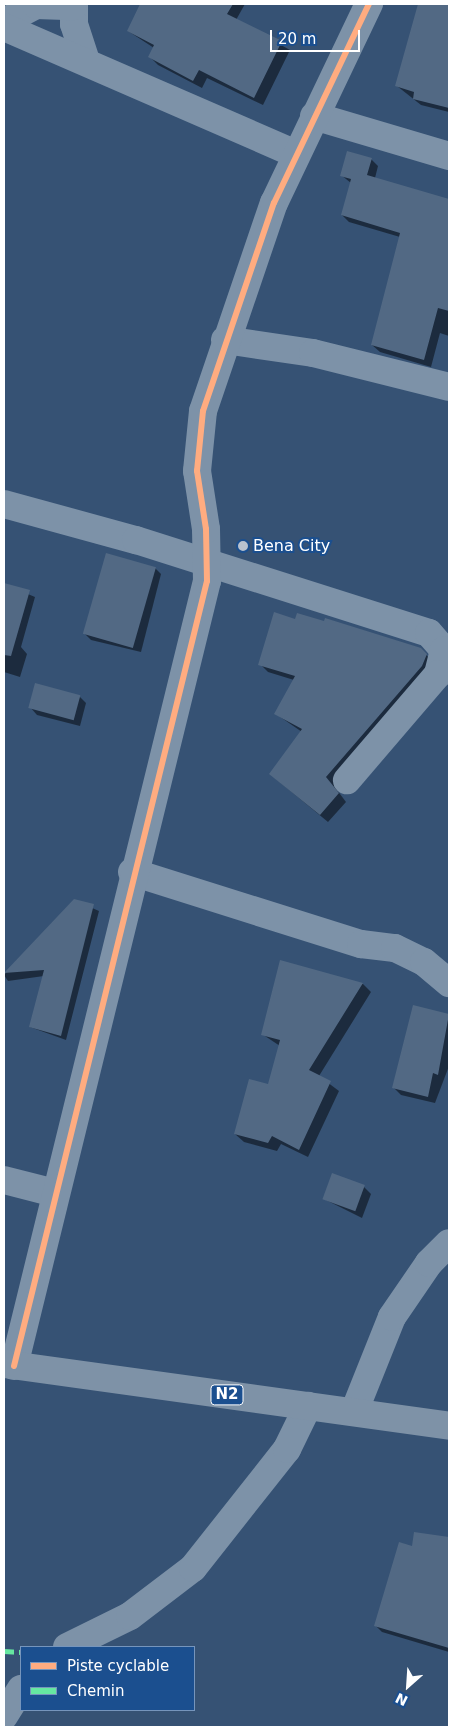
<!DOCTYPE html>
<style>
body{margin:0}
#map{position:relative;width:453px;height:1731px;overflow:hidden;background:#365274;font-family:"DejaVu Sans",sans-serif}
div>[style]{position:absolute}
.shadow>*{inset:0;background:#0007}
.building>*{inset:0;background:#526984;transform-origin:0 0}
.minor>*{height:28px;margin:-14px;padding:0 14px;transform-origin:14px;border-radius:14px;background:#7d92a8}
.highway>*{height:28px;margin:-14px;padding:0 14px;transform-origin:14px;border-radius:14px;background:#7e92a7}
.quiet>*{height:5px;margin-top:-2.5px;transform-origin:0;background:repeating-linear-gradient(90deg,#66e7a1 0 10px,transparent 0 15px)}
.cycleway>*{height:6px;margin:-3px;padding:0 3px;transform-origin:3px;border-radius:3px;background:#ffac80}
.dots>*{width:14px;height:14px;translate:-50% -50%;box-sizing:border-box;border:2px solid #1b4f8f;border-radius:50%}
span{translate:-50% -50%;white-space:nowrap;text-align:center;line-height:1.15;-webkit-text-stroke:4px #1b4f8f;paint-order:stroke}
.shield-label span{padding:1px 4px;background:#1b4f8f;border:1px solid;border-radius:4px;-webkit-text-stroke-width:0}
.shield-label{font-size:15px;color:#fff;font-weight:700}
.poi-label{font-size:16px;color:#fff}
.left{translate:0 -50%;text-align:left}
.frame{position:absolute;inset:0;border:5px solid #fff;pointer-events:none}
.legend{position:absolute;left:20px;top:1646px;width:175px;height:65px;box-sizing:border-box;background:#1b4f8f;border:1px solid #7695bc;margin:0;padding:6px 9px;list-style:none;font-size:15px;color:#fff}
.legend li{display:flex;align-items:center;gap:10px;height:25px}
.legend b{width:25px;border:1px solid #7695bc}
.north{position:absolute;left:383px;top:1661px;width:50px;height:50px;-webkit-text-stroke:4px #1b4f8f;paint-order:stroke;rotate:206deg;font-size:14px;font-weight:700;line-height:20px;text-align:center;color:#fff}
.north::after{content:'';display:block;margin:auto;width:18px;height:22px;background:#fff;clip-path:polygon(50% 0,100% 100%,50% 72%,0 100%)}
.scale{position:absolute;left:270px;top:30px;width:90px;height:22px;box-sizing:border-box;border:2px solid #fff;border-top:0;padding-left:6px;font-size:15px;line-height:18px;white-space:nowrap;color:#fff;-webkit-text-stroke:4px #1b4f8f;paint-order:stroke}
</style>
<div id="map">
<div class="shadow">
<div style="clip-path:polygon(142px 4px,245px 4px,236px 20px,290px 50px,263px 105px,207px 78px,202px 88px,158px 65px,150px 57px,154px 48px,128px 31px)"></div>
<div style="clip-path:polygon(421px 4px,449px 4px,449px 112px,421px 105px,397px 86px)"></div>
<div style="clip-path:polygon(371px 159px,378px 166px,375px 178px,449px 201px,449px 336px,440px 333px,431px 367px,380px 352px,372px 345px,400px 237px,349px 222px,342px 215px,351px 183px,341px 175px)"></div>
<div style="clip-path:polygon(155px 568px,161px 574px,141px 652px,91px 640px,85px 634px)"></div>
<div style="clip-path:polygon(4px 584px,35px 597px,21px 647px,27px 654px,20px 677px,4px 672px)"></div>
<div style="clip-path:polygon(296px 621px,421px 649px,429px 658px,430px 674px,334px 786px,346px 802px,328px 822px,270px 774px,302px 732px,276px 714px,294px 680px,268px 672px,260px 664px)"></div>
<div style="clip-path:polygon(79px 696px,86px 703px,80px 726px,37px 715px,30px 707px)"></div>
<div style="clip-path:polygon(74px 900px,99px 911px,66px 1040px,30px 1027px,44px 976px,8px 981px,4px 975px)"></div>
<div style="clip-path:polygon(281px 962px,363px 984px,371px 992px,319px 1076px,339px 1091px,308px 1157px,281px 1144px,277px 1151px,244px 1142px,235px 1134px,269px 1086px,280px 1046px,262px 1034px)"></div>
<div style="clip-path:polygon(414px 1007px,449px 1016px,449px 1066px,435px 1103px,401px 1095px,393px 1087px)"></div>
<div style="clip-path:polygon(364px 1187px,371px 1194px,362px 1218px,324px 1199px)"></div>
<div style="clip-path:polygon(415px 1533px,449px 1538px,449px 1652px,382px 1632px,376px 1626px,413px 1547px)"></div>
</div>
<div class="building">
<div style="clip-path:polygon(140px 4px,233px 4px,227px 14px,282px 41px,254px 98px,199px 70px,193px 81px,148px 57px,154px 45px,127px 31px)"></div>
<div style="clip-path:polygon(418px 4px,449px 4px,449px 108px,413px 99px,414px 92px,395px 86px)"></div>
<div style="clip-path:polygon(347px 151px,372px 158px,367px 175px,449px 199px,449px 311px,438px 308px,424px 360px,371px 345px,400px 233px,341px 215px,351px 179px,340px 176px)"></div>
<div style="left:106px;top:553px;width:52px;height:84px;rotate:16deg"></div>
<div style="clip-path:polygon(4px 583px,30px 590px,11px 656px,4px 655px)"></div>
<div style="clip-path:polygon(274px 612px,295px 619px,297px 613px,324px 621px,325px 618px,421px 648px,427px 654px,422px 666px,326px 777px,339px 793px,320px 815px,269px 774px,302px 729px,274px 714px,295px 676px,258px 665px)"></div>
<div style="left:35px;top:683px;width:47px;height:26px;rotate:15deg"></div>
<div style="clip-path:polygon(74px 899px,94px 904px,61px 1036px,29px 1027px,44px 970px,4px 973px)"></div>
<div style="clip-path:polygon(280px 960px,363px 983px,309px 1070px,331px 1081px,299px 1150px,272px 1136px,268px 1143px,234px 1134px,249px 1079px,268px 1084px,280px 1040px,261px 1035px)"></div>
<div style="clip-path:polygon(413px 1005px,449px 1014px,438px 1075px,433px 1073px,428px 1097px,392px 1088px)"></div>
<div style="left:332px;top:1173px;width:35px;height:28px;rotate:20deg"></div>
<div style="clip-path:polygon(414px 1532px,449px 1537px,449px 1648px,374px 1626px,399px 1542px,412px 1546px)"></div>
</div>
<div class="minor">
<div style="left:74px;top:4px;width:20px;rotate:90deg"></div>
<div style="left:74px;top:24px;width:38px;rotate:72deg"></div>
<div style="left:4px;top:22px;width:36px;rotate:-28deg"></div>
<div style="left:36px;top:5px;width:37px;rotate:2deg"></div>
<div style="left:4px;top:27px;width:318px;rotate:23.5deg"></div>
<div style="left:314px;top:116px;width:141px;rotate:16.5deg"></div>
<div style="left:225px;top:340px;width:89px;rotate:8.4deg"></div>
<div style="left:313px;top:353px;width:140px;rotate:14deg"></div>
<div style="left:4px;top:504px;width:137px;rotate:15.3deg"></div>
<div style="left:136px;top:540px;width:307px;rotate:17.6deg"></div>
<div style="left:429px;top:633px;width:23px;rotate:49deg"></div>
<div style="left:444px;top:650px;width:25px;rotate:104deg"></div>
<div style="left:438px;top:674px;width:140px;rotate:130.6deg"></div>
<div style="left:132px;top:872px;width:240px;rotate:17.5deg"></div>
<div style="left:361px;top:944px;width:34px;rotate:7deg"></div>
<div style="left:395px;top:948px;width:32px;rotate:26deg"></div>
<div style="left:424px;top:962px;width:33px;rotate:40deg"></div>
<div style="left:4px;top:1180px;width:53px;rotate:14.3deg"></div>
<div style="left:14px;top:1366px;width:808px;rotate:-76.19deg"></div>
<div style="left:207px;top:581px;width:52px;rotate:-91.1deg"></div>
<div style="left:206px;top:529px;width:59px;rotate:-98.8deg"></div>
<div style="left:197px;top:471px;width:60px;rotate:-84.3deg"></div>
<div style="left:203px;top:411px;width:220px;rotate:-71.2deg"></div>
<div style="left:274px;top:203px;width:221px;rotate:-64.5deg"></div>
<div style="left:354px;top:1412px;width:102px;rotate:-68.2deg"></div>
<div style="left:392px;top:1317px;width:65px;rotate:-55.6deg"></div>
<div style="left:429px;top:1263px;width:28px;rotate:-45deg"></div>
<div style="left:67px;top:1647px;width:70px;rotate:-26.2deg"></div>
<div style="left:130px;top:1616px;width:79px;rotate:-37.3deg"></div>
<div style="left:193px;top:1568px;width:152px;rotate:-51.7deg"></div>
<div style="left:287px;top:1449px;width:48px;rotate:-64deg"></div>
<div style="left:4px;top:1716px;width:32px;rotate:-58deg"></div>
</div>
<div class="highway">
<div style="left:4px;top:1364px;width:449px;rotate:7.9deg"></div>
</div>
<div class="quiet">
<div style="left:4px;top:1651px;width:17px;rotate:3deg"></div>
</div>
<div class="cycleway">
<div style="left:14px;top:1366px;width:808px;rotate:-76.19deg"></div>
<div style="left:207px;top:581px;width:52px;rotate:-91.1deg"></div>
<div style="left:206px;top:529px;width:59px;rotate:-98.8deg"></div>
<div style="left:197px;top:471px;width:60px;rotate:-84.3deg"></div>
<div style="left:203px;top:411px;width:220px;rotate:-71.2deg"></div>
<div style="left:274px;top:203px;width:221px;rotate:-64.5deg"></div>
</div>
<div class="dots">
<div style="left:243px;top:546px;background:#b9c2ce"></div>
</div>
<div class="shield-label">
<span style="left:227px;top:1395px">N2</span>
</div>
<div class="poi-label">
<span class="left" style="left:253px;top:546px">Bena City</span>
</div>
<div class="frame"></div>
<ul class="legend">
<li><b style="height:6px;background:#ffac80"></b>Piste cyclable</li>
<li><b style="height:6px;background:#66e7a1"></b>Chemin</li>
</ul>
<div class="north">N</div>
<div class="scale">20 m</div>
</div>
